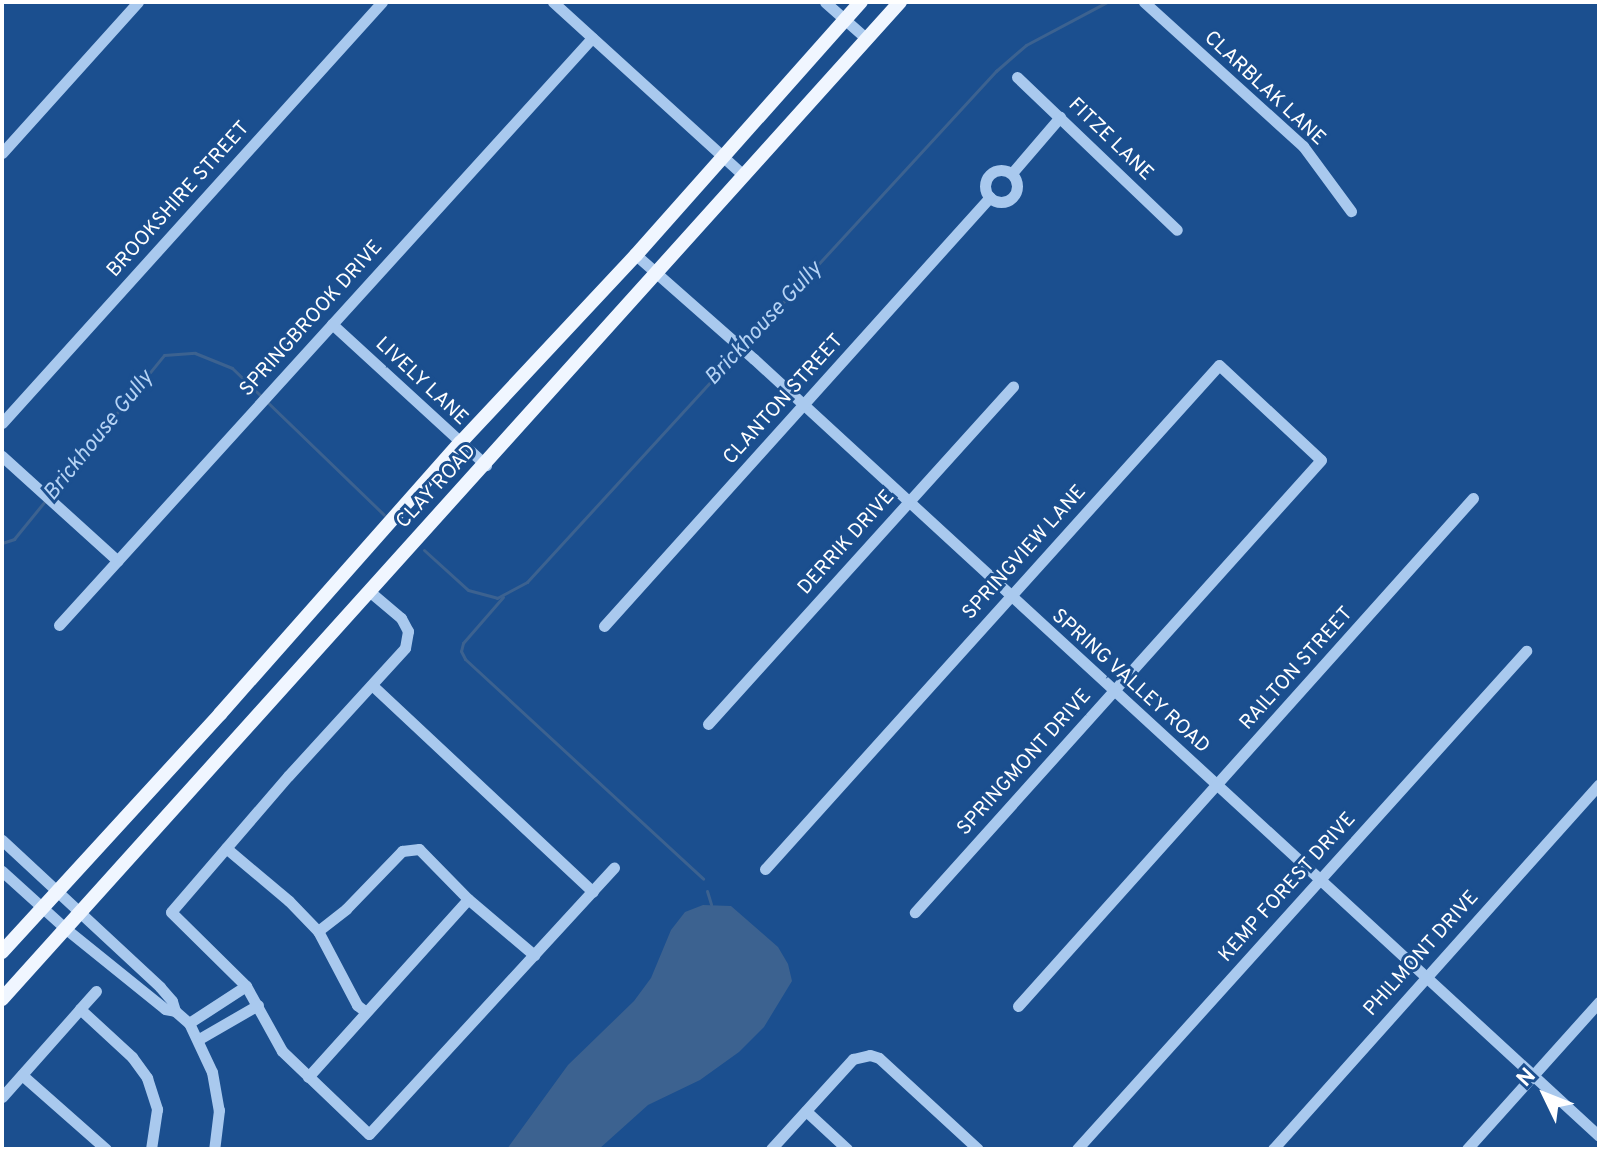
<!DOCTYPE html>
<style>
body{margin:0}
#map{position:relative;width:1601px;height:1151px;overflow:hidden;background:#1b4f8f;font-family:Overpass,sans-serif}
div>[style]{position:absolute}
.water>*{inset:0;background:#3c6290}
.stream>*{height:3px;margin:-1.5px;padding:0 1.5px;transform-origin:1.5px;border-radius:1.5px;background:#3c6290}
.minor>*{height:11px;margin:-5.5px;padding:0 5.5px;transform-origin:5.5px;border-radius:5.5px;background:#a9c9ee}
.minor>.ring{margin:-5.5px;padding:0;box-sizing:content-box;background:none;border:11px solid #a9c9ee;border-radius:50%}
.major>*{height:14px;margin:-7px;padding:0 7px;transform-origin:7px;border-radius:7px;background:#f0f6ff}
span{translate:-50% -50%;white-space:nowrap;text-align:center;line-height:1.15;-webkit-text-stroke:6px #1b4f8f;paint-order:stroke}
.street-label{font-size:20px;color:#fff}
.water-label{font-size:22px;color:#b5d3f5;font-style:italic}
.frame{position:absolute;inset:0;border:4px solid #fff;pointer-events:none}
.north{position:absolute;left:1505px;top:1055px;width:80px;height:80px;-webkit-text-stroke:6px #1b4f8f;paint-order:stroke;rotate:313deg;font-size:22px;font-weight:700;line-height:32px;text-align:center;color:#fff}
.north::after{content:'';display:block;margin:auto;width:28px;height:36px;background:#fff;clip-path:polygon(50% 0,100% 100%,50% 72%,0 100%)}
</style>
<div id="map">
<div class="water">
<div style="clip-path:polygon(703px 905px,731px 906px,778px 947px,788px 964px,792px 981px,764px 1027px,739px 1052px,700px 1080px,648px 1105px,599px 1149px,507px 1149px,568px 1065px,634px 1001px,651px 978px,671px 930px,685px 912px)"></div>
</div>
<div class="stream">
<div style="left:743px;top:346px;width:374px;rotate:-47.4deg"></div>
<div style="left:996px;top:71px;width:40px;rotate:-41deg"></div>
<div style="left:1026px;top:45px;width:92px;rotate:-28deg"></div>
<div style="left:2px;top:543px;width:13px;rotate:-18deg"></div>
<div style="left:14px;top:539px;width:237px;rotate:-50.8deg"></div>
<div style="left:164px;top:355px;width:31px;rotate:-4deg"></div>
<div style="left:195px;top:353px;width:40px;rotate:22deg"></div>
<div style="left:232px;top:368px;width:211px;rotate:44deg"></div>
<div style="left:424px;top:550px;width:59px;rotate:42.3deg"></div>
<div style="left:468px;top:590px;width:30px;rotate:15deg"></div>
<div style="left:497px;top:598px;width:34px;rotate:-28deg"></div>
<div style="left:527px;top:582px;width:312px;rotate:-47.5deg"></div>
<div style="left:503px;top:597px;width:61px;rotate:131deg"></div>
<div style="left:463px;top:643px;width:8px;rotate:104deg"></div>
<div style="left:461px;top:651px;width:9px;rotate:63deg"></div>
<div style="left:465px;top:659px;width:324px;rotate:42.7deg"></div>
<div style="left:707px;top:891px;width:14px;rotate:73deg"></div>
</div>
<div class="minor">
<div style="left:553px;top:2px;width:258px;rotate:42.3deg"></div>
<div style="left:825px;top:2px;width:56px;rotate:41.4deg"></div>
<div style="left:1144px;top:2px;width:215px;rotate:42.2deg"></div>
<div style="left:1303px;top:146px;width:81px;rotate:53.6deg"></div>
<div style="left:1017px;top:77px;width:221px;rotate:43.7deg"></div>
<div style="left:2px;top:153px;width:203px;rotate:-48deg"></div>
<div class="ring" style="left:985px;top:170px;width:21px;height:21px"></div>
<div style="left:1012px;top:173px;width:74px;rotate:-49.4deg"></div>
<div style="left:636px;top:255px;width:157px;rotate:41.4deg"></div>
<div style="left:754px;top:359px;width:1148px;rotate:42.6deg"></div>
<div style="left:332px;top:324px;width:209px;rotate:42.5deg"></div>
<div style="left:2px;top:423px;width:567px;rotate:-47.93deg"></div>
<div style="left:2px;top:456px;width:156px;rotate:42.2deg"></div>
<div style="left:369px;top:591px;width:42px;rotate:40.2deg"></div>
<div style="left:401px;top:618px;width:15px;rotate:62deg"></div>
<div style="left:408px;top:631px;width:17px;rotate:100deg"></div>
<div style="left:405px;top:648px;width:173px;rotate:132.4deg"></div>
<div style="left:288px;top:776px;width:179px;rotate:130.7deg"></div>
<div style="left:171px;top:912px;width:105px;rotate:44.6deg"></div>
<div style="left:246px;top:986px;width:74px;rotate:61deg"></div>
<div style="left:282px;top:1051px;width:120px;rotate:43.7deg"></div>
<div style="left:369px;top:1134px;width:362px;rotate:-47.4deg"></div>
<div style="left:59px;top:625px;width:793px;rotate:-47.76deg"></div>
<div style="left:604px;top:626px;width:577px;rotate:-48.02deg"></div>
<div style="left:373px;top:686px;width:301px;rotate:43.1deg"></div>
<div style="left:708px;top:724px;width:455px;rotate:-47.9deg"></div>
<div style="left:2px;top:840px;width:216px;rotate:42.9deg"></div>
<div style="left:160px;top:987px;width:18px;rotate:49deg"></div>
<div style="left:172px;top:1001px;width:10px;rotate:73deg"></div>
<div style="left:226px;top:848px;width:82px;rotate:40.1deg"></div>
<div style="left:289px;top:901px;width:42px;rotate:46deg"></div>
<div style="left:318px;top:931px;width:84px;rotate:62.2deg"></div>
<div style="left:357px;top:1005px;width:11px;rotate:38deg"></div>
<div style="left:765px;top:869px;width:678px;rotate:-47.99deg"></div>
<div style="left:1219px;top:365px;width:139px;rotate:43deg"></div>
<div style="left:1321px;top:460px;width:608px;rotate:131.93deg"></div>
<div style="left:2px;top:871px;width:86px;rotate:42.2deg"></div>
<div style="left:66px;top:929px;width:127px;rotate:38.9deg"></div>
<div style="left:165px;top:1009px;width:10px;rotate:11deg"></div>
<div style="left:175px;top:1011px;width:18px;rotate:41deg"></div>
<div style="left:189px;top:1023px;width:54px;rotate:64.9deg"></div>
<div style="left:212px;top:1072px;width:39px;rotate:80deg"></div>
<div style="left:219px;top:1110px;width:39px;rotate:97deg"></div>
<div style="left:318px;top:931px;width:36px;rotate:-38deg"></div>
<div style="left:346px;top:909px;width:81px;rotate:-46deg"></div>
<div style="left:402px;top:851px;width:17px;rotate:-7deg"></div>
<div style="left:419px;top:849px;width:70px;rotate:45.6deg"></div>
<div style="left:468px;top:899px;width:87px;rotate:40.3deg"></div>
<div style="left:96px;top:991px;width:24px;rotate:132deg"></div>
<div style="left:80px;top:1009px;width:71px;rotate:42.7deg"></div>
<div style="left:132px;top:1057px;width:26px;rotate:54deg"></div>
<div style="left:147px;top:1078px;width:33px;rotate:72deg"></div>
<div style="left:157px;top:1109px;width:40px;rotate:98.5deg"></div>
<div style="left:1018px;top:1006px;width:682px;rotate:-48.15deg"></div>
<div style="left:189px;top:1023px;width:68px;rotate:-33deg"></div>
<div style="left:199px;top:1039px;width:68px;rotate:-30deg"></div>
<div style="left:22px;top:1075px;width:112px;rotate:41.4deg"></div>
<div style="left:308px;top:1077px;width:239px;rotate:-48deg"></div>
<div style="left:2px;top:1097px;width:118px;rotate:-48.4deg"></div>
<div style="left:806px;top:1111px;width:56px;rotate:42.8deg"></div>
<div style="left:771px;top:1149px;width:122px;rotate:-47.7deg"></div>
<div style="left:853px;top:1059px;width:17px;rotate:-13deg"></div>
<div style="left:870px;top:1055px;width:9px;rotate:18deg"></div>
<div style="left:879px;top:1058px;width:134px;rotate:42.6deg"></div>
<div style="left:1077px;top:1149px;width:671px;rotate:-47.96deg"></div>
<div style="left:1273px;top:1149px;width:489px;rotate:-48.2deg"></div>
<div style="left:1467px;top:1149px;width:198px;rotate:-48.1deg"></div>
</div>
<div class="major">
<div style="left:2px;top:952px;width:323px;rotate:-47.5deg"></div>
<div style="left:220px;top:714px;width:363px;rotate:-48.5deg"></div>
<div style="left:461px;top:442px;width:256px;rotate:-46.9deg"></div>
<div style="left:636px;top:255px;width:339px;rotate:-48.4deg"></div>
<div style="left:2px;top:999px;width:1342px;rotate:-47.99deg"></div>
</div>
<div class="street-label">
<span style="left:1264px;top:89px;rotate:43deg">CLARBLAK LANE</span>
<span style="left:1110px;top:140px;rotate:44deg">FITZE LANE</span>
<span style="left:179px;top:200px;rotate:-48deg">BROOKSHIRE STREET</span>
<span style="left:312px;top:319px;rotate:-48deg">SPRINGBROOK DRIVE</span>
<span style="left:421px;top:382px;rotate:43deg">LIVELY LANE</span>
<span style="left:784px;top:400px;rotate:-48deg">CLANTON STREET</span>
<span style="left:437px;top:487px;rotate:-47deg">CLAY ROAD</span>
<span style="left:847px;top:543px;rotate:-48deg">DERRIK DRIVE</span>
<span style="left:1025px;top:553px;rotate:-48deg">SPRINGVIEW LANE</span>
<span style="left:1297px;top:669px;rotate:-48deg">RAILTON STREET</span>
<span style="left:1130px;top:682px;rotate:42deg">SPRING VALLEY ROAD</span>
<span style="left:1025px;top:763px;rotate:-48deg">SPRINGMONT DRIVE</span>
<span style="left:1288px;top:888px;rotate:-48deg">KEMP FOREST DRIVE</span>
<span style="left:1422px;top:954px;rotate:-48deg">PHILMONT DRIVE</span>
</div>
<div class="water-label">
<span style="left:764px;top:324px;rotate:-47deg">Brickhouse Gully</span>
<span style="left:99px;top:436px;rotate:-51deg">Brickhouse Gully</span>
</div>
<div class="frame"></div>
<div class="north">N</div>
</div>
